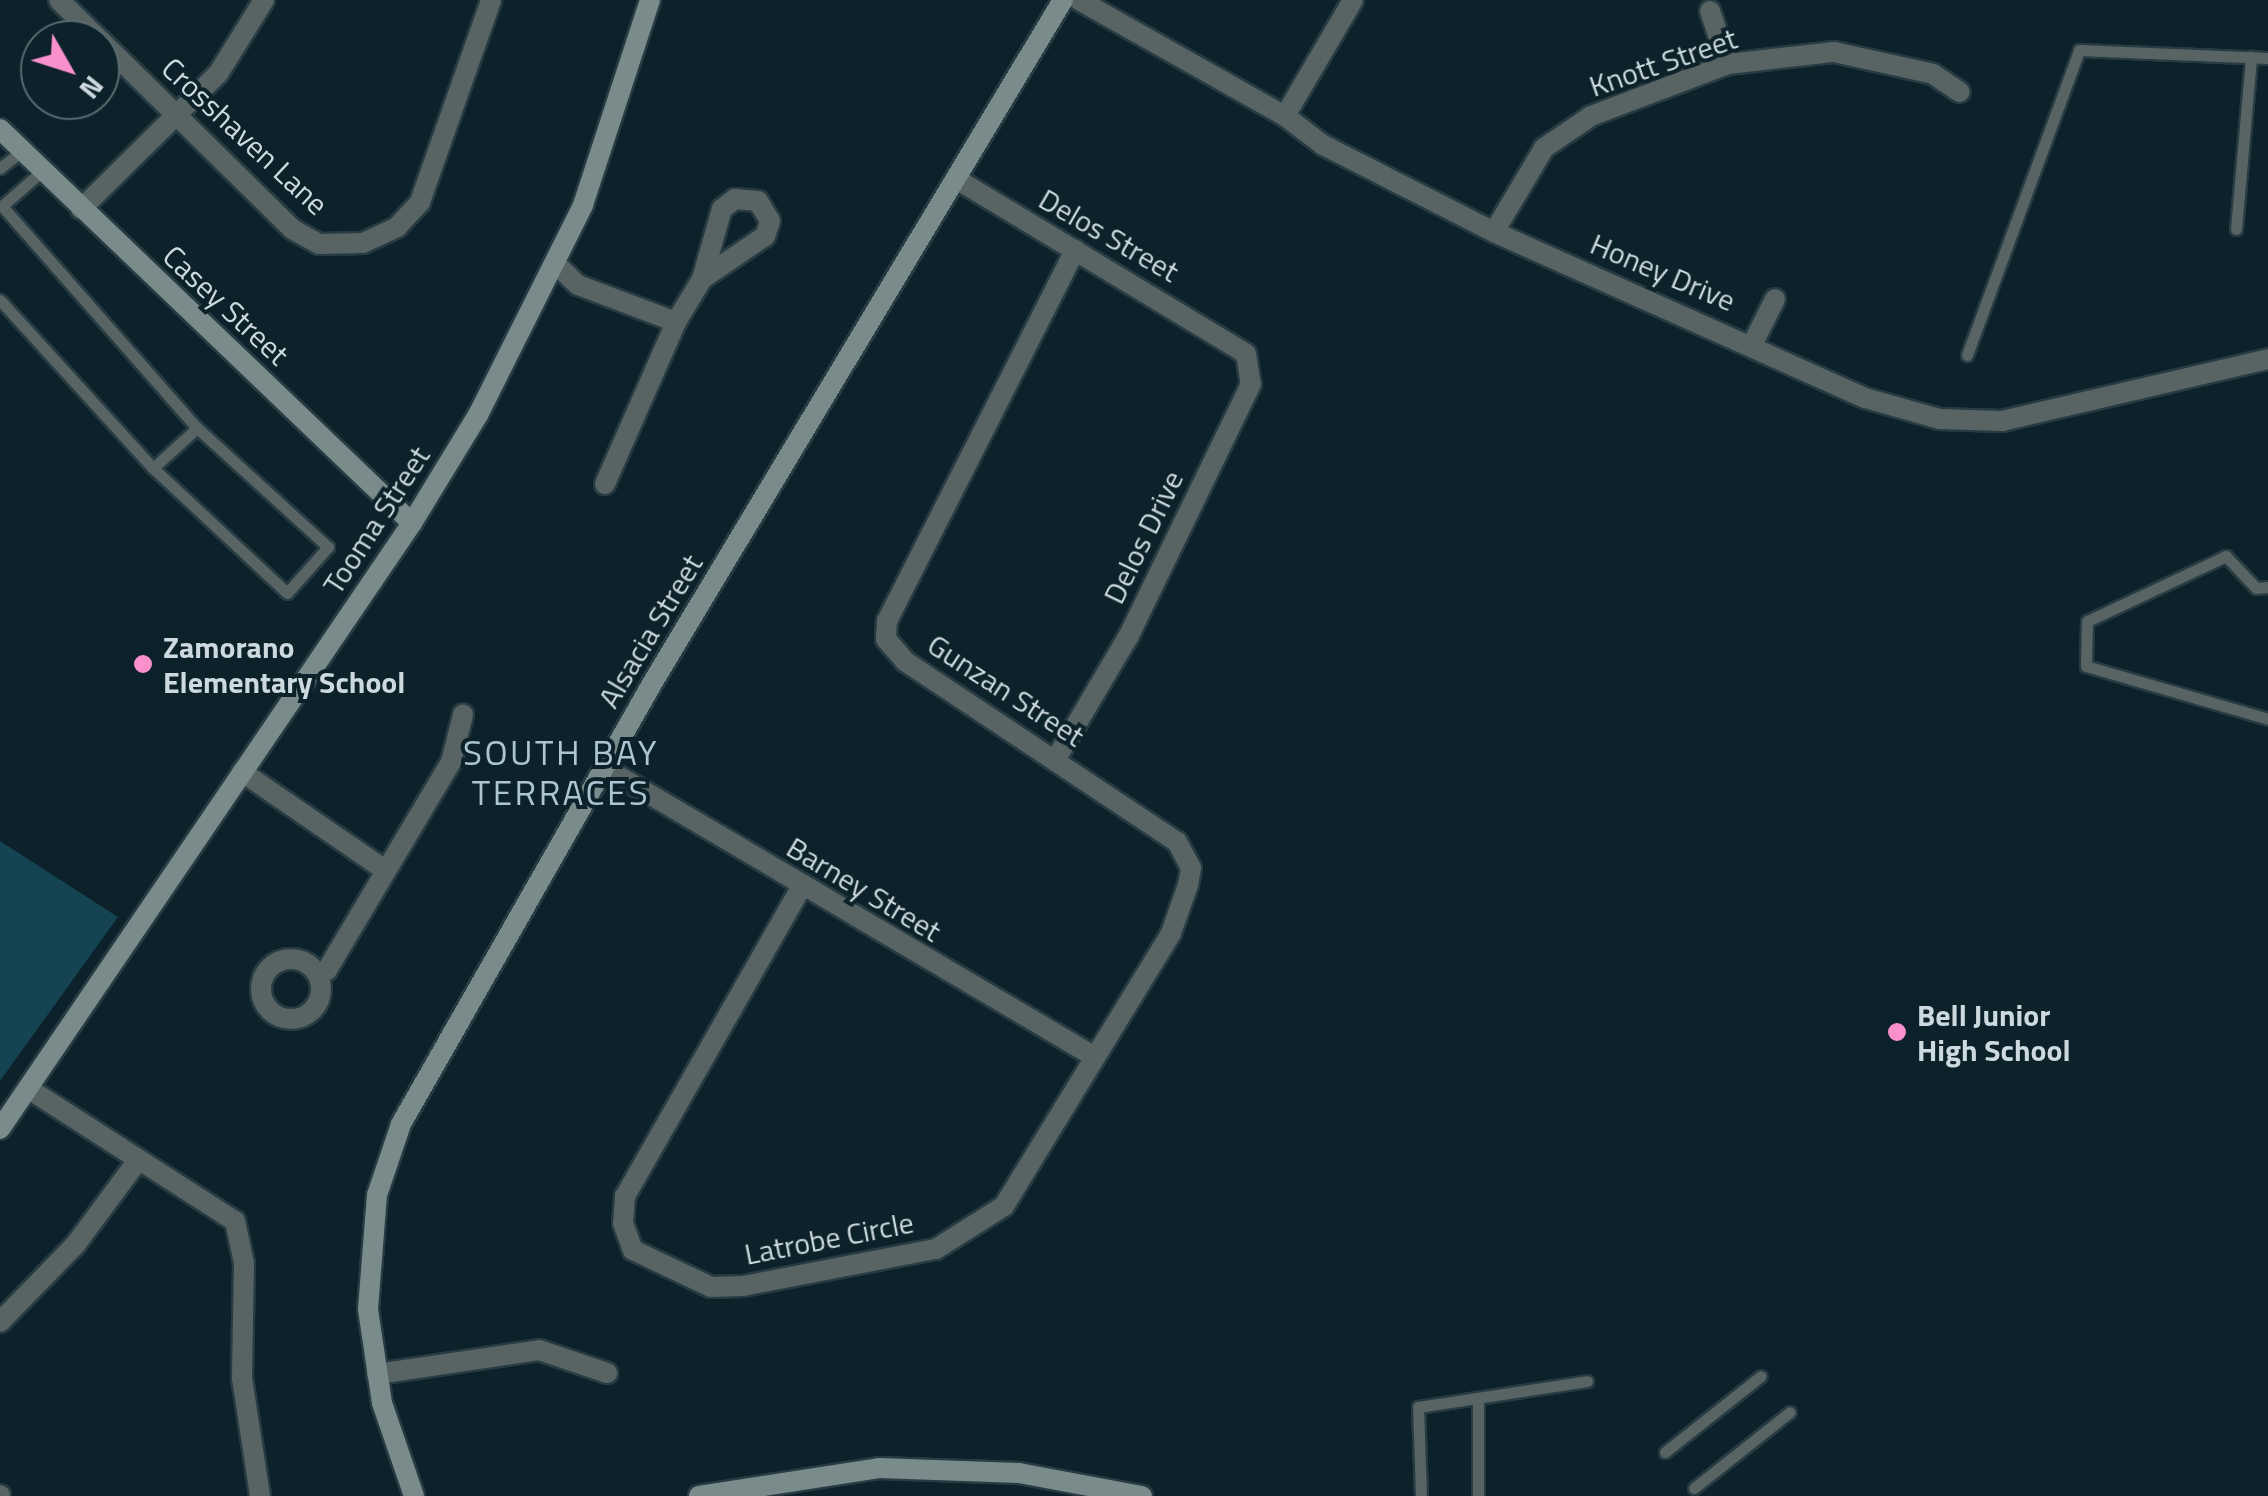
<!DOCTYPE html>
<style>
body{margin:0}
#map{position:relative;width:2268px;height:1496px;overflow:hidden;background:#0c2129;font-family:"Titillium Web",sans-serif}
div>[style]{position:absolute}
.green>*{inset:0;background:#144352}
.roads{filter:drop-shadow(2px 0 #273b42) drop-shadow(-2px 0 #273b42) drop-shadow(0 2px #273b42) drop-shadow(0 -2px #273b42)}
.lane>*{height:11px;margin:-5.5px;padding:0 5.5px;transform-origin:5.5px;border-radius:5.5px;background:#586364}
.street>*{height:20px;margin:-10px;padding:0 10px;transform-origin:10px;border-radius:10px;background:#586364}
.street>.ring{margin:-10px;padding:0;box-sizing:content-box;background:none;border:20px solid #586364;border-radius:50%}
.secondary>*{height:20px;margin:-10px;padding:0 10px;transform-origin:10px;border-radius:10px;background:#798b8b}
.dots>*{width:28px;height:28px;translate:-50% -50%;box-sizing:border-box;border:5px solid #0c2129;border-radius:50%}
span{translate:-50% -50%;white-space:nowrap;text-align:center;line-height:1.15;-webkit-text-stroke:8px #0c2129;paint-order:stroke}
.street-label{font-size:30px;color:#ccd9de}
.poi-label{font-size:30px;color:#ccd9de;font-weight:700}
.left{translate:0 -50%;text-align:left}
.quarter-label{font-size:35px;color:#acc5cf;letter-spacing:2.5px}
.north{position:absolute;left:20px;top:20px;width:100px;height:100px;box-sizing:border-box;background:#0c2129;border:2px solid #596b71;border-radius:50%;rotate:129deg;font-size:28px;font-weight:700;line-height:40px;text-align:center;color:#ccd9de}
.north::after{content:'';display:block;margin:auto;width:35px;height:45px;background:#f890cc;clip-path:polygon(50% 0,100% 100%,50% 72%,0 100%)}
</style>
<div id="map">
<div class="green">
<div style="clip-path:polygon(0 841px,118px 917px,0 1081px)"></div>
</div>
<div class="roads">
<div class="lane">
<div style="left:0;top:168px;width:28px;rotate:-38deg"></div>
<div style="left:2236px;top:229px;width:173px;rotate:-85deg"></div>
<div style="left:0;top:300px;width:227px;rotate:47.7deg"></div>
<div style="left:153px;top:468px;width:183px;rotate:43deg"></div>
<div style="left:287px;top:593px;width:62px;rotate:-48.3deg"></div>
<div style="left:328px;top:547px;width:177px;rotate:-137.7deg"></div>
<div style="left:197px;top:428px;width:295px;rotate:-131.3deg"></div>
<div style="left:2px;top:206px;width:53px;rotate:-41.2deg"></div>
<div style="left:1967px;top:355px;width:325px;rotate:-69.8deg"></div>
<div style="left:2079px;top:50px;width:189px;rotate:2.4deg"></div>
<div style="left:153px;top:468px;width:59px;rotate:-42.3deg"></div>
<div style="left:2268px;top:587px;width:12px;rotate:175deg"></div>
<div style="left:2256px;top:588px;width:44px;rotate:-133.2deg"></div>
<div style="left:2226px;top:556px;width:153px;rotate:154.9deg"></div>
<div style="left:2087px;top:621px;width:45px;rotate:91.3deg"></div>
<div style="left:2086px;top:666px;width:190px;rotate:16.2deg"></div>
<div style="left:1478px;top:1398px;width:98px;rotate:90deg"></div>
<div style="left:1665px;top:1452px;width:122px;rotate:-38.4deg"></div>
<div style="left:1694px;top:1488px;width:122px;rotate:-38.4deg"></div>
<div style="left:1421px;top:1496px;width:89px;rotate:-91.9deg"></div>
<div style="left:1418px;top:1407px;width:171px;rotate:-8.7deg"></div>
</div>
<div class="street">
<div style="left:59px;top:0;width:57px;rotate:44.3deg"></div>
<div style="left:1079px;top:0;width:236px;rotate:29.4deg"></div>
<div style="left:1285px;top:116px;width:48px;rotate:37.3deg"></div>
<div style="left:1323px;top:145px;width:192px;rotate:27deg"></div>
<div style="left:1494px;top:232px;width:406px;rotate:24.1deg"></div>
<div style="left:1865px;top:398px;width:77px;rotate:15.8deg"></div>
<div style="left:1939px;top:419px;width:63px;rotate:1.8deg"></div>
<div style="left:2002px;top:421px;width:273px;rotate:-13.1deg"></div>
<div style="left:1710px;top:11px;width:56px;rotate:71.2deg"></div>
<div style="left:100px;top:40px;width:269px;rotate:44.5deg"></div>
<div style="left:292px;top:229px;width:31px;rotate:29deg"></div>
<div style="left:319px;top:244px;width:44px;rotate:-1.3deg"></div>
<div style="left:363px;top:243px;width:38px;rotate:-25deg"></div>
<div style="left:397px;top:227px;width:34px;rotate:-47deg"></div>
<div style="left:420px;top:202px;width:214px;rotate:-70.6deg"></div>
<div style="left:1285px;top:116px;width:134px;rotate:-59.6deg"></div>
<div style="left:958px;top:180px;width:336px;rotate:31.1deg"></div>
<div style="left:1246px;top:354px;width:30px;rotate:81deg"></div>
<div style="left:1251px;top:384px;width:281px;rotate:115.9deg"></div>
<div style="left:1128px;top:637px;width:139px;rotate:120.6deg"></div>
<div style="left:81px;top:209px;width:192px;rotate:-44.6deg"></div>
<div style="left:218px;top:74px;width:87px;rotate:-58.1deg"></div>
<div style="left:1494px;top:232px;width:98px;rotate:-59.2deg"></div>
<div style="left:1544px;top:148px;width:57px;rotate:-34.2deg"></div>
<div style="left:1591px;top:116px;width:147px;rotate:-20.8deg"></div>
<div style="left:1728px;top:64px;width:107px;rotate:-6.5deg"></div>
<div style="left:1834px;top:52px;width:101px;rotate:12.5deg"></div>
<div style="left:1933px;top:74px;width:32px;rotate:34deg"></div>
<div style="left:557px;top:265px;width:29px;rotate:44deg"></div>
<div style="left:578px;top:285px;width:105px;rotate:20.7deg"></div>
<div style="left:1753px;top:343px;width:49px;rotate:-63.4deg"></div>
<div style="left:605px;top:484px;width:177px;rotate:-66.3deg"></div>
<div style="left:676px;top:322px;width:50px;rotate:-58.8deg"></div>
<div style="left:702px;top:279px;width:73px;rotate:-74.1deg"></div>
<div style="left:722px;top:209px;width:16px;rotate:-38deg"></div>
<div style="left:735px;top:199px;width:23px;rotate:5deg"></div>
<div style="left:758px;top:201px;width:23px;rotate:59deg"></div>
<div style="left:770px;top:221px;width:16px;rotate:108deg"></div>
<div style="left:765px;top:236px;width:76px;rotate:145.7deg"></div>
<div style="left:605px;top:768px;width:569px;rotate:30.53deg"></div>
<div style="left:242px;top:772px;width:173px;rotate:34.4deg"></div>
<div style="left:802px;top:886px;width:357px;rotate:119.7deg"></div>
<div style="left:625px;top:1196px;width:27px;rotate:94deg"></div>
<div style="left:623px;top:1223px;width:29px;rotate:70deg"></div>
<div style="left:633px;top:1250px;width:86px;rotate:25.4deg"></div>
<div style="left:711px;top:1287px;width:32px;rotate:-2deg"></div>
<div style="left:743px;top:1286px;width:197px;rotate:-10.9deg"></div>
<div style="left:936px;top:1249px;width:80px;rotate:-32.3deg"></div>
<div style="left:1004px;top:1206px;width:320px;rotate:-58.5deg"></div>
<div style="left:1171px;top:933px;width:51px;rotate:-70.5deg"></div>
<div style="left:1188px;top:885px;width:17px;rotate:-80deg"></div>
<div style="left:1191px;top:868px;width:30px;rotate:-118deg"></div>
<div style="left:1177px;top:842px;width:327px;rotate:-146.4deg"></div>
<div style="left:905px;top:661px;width:29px;rotate:-131deg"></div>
<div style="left:886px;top:639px;width:18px;rotate:-87deg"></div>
<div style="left:887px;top:621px;width:416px;rotate:-63.1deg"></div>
<div class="ring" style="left:261px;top:959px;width:40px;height:40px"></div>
<div style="left:318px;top:974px;width:10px;rotate:-24deg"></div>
<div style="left:327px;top:970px;width:242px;rotate:-59.2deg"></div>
<div style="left:451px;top:762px;width:49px;rotate:-75.7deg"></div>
<div style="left:29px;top:1089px;width:245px;rotate:32.7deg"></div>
<div style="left:235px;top:1221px;width:43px;rotate:77.9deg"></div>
<div style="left:244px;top:1263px;width:115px;rotate:91deg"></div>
<div style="left:242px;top:1378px;width:119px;rotate:81.3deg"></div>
<div style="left:0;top:1322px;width:109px;rotate:-45.7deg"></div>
<div style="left:76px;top:1244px;width:101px;rotate:-53.5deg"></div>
<div style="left:377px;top:1374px;width:164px;rotate:-8.4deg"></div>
<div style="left:539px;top:1350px;width:72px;rotate:18.7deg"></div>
<div style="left:0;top:1495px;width:1px;rotate:90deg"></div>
</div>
<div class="secondary">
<div style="left:0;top:129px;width:570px;rotate:43.72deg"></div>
<div style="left:0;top:1129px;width:733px;rotate:-55.79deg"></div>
<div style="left:412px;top:523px;width:127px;rotate:-58.6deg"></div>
<div style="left:478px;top:415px;width:235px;rotate:-63.4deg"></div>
<div style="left:583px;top:205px;width:216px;rotate:-71.9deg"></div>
<div style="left:414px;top:1496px;width:98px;rotate:-109deg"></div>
<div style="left:382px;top:1403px;width:95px;rotate:-98.5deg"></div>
<div style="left:368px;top:1309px;width:114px;rotate:-85.5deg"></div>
<div style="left:377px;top:1195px;width:75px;rotate:-71.3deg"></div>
<div style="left:401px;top:1124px;width:509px;rotate:-60.31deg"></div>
<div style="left:653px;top:682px;width:796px;rotate:-58.99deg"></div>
<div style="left:699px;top:1496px;width:182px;rotate:-8.8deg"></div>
<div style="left:879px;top:1468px;width:140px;rotate:2deg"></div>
<div style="left:1019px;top:1473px;width:125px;rotate:10.6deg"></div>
</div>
</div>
<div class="dots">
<div style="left:143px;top:664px;background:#f890cc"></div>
<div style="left:1897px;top:1032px;background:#f890cc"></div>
</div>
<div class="street-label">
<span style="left:1663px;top:62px;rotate:-19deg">Knott Street</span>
<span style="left:245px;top:136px;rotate:43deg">Crosshaven Lane</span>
<span style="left:1109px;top:235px;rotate:30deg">Delos Street</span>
<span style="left:1663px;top:272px;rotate:23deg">Honey Drive</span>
<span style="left:226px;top:305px;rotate:43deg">Casey Street</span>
<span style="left:376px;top:520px;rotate:-57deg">Tooma Street</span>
<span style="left:1143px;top:537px;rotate:-64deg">Delos Drive</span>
<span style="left:650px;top:631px;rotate:-59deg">Alsacia Street</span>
<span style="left:1006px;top:690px;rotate:33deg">Gunzan Street</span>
<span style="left:864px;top:889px;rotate:31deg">Barney Street</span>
<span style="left:829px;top:1238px;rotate:-11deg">Latrobe Circle</span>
</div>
<div class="poi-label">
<span class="left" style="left:163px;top:664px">Zamorano<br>Elementary School</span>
<span class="left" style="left:1917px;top:1032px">Bell Junior<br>High School</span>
</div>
<div class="quarter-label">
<span style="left:561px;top:772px">SOUTH BAY<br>TERRACES</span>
</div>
<div class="north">N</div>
</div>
